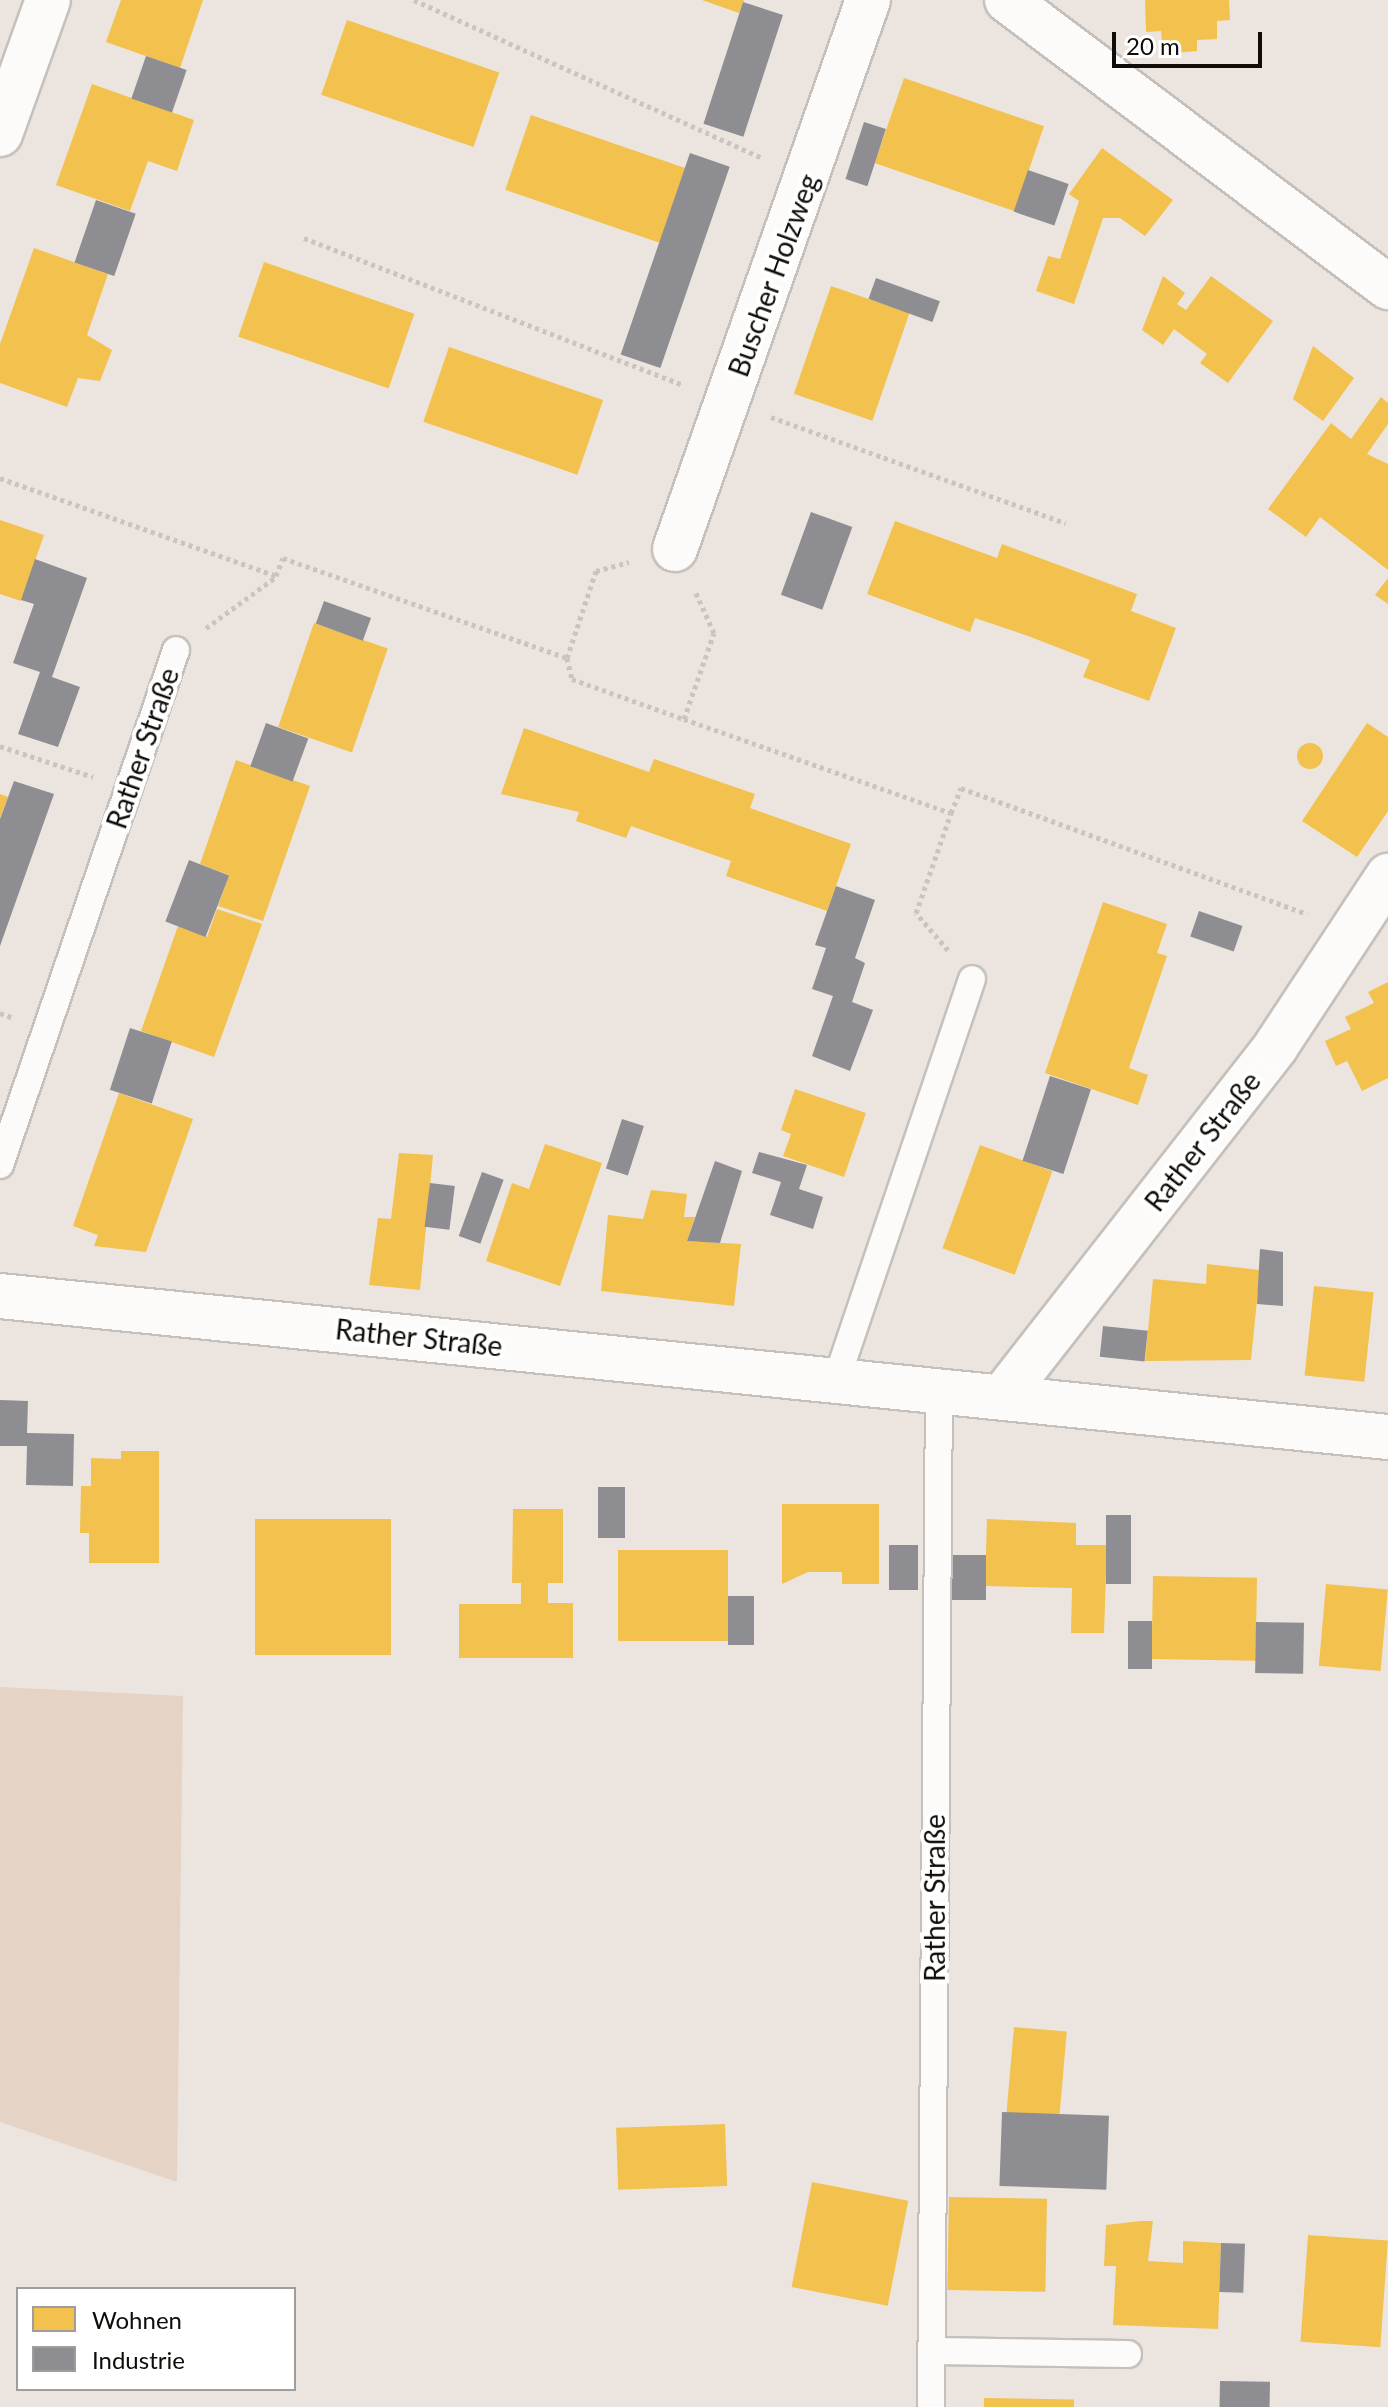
<!DOCTYPE html>
<meta charset="utf-8">
<style>
body{margin:0}
#map{position:relative;width:1388px;height:2407px;overflow:hidden;background:#ece5df;font-family:Lato,sans-serif}
div>[style]{position:absolute}
.green>*{inset:0;background:#e5d4c6}
.homes>*{inset:0;background:#f2c14e;transform-origin:0 0}
.round{border-radius:50%}
.industry>*{inset:0;background:#8d8d92;transform-origin:0 0}
.path>*{height:5px;margin-top:-2.5px;transform-origin:0;background:repeating-linear-gradient(90deg,#c7c4c2 0 4px,transparent 0 8px)}
.roads{filter:drop-shadow(2px 0 #c5c0bb) drop-shadow(-2px 0 #c5c0bb) drop-shadow(0 2px #c5c0bb) drop-shadow(0 -2px #c5c0bb)}
.lane>*{height:26px;margin:-13px;padding:0 13px;transform-origin:13px;border-radius:13px;background:#fcfbfa}
.street>*{height:44px;margin:-22px;padding:0 22px;transform-origin:22px;border-radius:22px;background:#fcfbfa}
.secondary>*{height:44px;margin:-22px;padding:0 22px;transform-origin:22px;border-radius:22px;background:#fcfbfa}
span{translate:-50% -50%;white-space:nowrap;text-align:center;line-height:1.15;-webkit-text-stroke:8px #fff;paint-order:stroke}
.street-label{font-size:28px;color:#100d09}
.legend{position:absolute;left:16px;top:2287px;width:280px;height:104px;box-sizing:border-box;background:#fff;border:2px solid #9f9e9d;margin:0;padding:10px 14px;list-style:none;font-size:24px;color:#100d09}
.legend li{display:flex;align-items:center;gap:16px;height:40px}
.legend b{width:40px;border:2px solid #9f9e9d}
.scale{position:absolute;left:1112px;top:32px;width:150px;height:36px;box-sizing:border-box;border:4px solid #100d09;border-top:0;padding-left:10px;font-size:24px;line-height:28px;white-space:nowrap;color:#100d09;-webkit-text-stroke:6px #fff;paint-order:stroke}
</style>
<div id="map">
<div class="green">
<div style="clip-path:polygon(0 1687px,183px 1696px,177px 2182px,0 2122px)"></div>
</div>
<div class="homes">
<div style="clip-path:polygon(121px 0,203px 0,180px 68px,106px 42px)"></div>
<div style="clip-path:polygon(702px 0,744px 0,739px 13px)"></div>
<div style="clip-path:polygon(1145px 0,1229px 0,1230px 20px,1217px 21px,1217px 39px,1197px 40px,1197px 51px,1163px 54px,1161px 31px,1146px 32px)"></div>
<div style="left:347px;top:20px;width:161px;height:79px;rotate:19deg"></div>
<div style="left:904px;top:78px;width:148px;height:90px;rotate:19deg"></div>
<div style="clip-path:polygon(92px 84px,194px 120px,177px 171px,148px 161px,130px 211px,56px 185px)"></div>
<div style="left:531px;top:115px;width:163px;height:79px;rotate:19deg"></div>
<div style="clip-path:polygon(1102px 148px,1173px 200px,1145px 236px,1120px 218px,1103px 218px,1074px 304px,1036px 291px,1048px 256px,1060px 259px,1079px 201px,1069px 194px)"></div>
<div style="clip-path:polygon(34px 248px,108px 274px,87px 335px,112px 350px,100px 381px,78px 378px,67px 407px,0 383px,0 344px)"></div>
<div style="left:264px;top:262px;width:159px;height:79px;rotate:19deg"></div>
<div style="clip-path:polygon(1163px 276px,1185px 293px,1177px 304px,1186px 310px,1211px 276px,1273px 321px,1228px 383px,1200px 363px,1207px 354px,1174px 329px,1163px 345px,1142px 330px)"></div>
<div style="left:831px;top:286px;width:83px;height:114px;rotate:19deg"></div>
<div style="clip-path:polygon(1313px 346px,1354px 378px,1323px 421px,1293px 399px)"></div>
<div style="left:449px;top:347px;width:163px;height:79px;rotate:19deg"></div>
<div style="clip-path:polygon(1381px 397px,1388px 403px,1388px 424px,1367px 454px,1388px 464px,1388px 570px,1320px 517px,1306px 537px,1268px 509px,1331px 423px,1351px 439px)"></div>
<div style="clip-path:polygon(0 520px,44px 535px,21px 601px,0 594px)"></div>
<div style="clip-path:polygon(895px 521px,997px 558px,1002px 544px,1137px 594px,1131px 611px,1176px 628px,1149px 701px,1083px 677px,1090px 660px,1028px 636px,975px 618px,970px 632px,867px 594px)"></div>
<div style="clip-path:polygon(1388px 578px,1388px 604px,1375px 595px)"></div>
<div style="left:314px;top:623px;width:78px;height:110px;rotate:19deg"></div>
<div style="clip-path:polygon(1367px 723px,1388px 737px,1388px 811px,1357px 857px,1302px 821px)"></div>
<div style="clip-path:polygon(524px 728px,649px 772px,654px 759px,755px 794px,750px 808px,851px 844px,827px 911px,726px 876px,731px 861px,631px 826px,626px 838px,576px 821px,579px 812px,501px 794px)"></div>
<div class="round" style="left:1297px;top:743px;width:26px;height:26px"></div>
<div style="clip-path:polygon(236px 760px,310px 786px,263px 921px,218px 906px,229px 875px,200px 864px)"></div>
<div style="clip-path:polygon(0 794px,8px 797px,0 818px)"></div>
<div style="clip-path:polygon(1103px 902px,1167px 924px,1157px 953px,1167px 956px,1129px 1068px,1148px 1075px,1138px 1105px,1045px 1073px)"></div>
<div style="clip-path:polygon(217px 909px,262px 924px,214px 1057px,141px 1031px,178px 926px,207px 937px)"></div>
<div style="clip-path:polygon(1388px 982px,1388px 1078px,1362px 1091px,1347px 1061px,1336px 1066px,1325px 1041px,1351px 1029px,1345px 1017px,1374px 1003px,1368px 992px)"></div>
<div style="clip-path:polygon(795px 1089px,866px 1113px,844px 1177px,783px 1156px,791px 1134px,781px 1130px)"></div>
<div style="clip-path:polygon(119px 1093px,193px 1119px,146px 1252px,94px 1246px,98px 1235px,73px 1226px)"></div>
<div style="clip-path:polygon(545px 1144px,602px 1163px,560px 1286px,486px 1261px,512px 1183px,529px 1189px)"></div>
<div style="left:980px;top:1145px;width:77px;height:110px;rotate:20deg"></div>
<div style="clip-path:polygon(399px 1153px,433px 1155px,420px 1290px,369px 1285px,378px 1218px,391px 1219px)"></div>
<div style="clip-path:polygon(651px 1190px,687px 1194px,684px 1217px,695px 1217px,687px 1241px,741px 1244px,734px 1306px,601px 1291px,608px 1215px,643px 1219px)"></div>
<div style="clip-path:polygon(1207px 1264px,1260px 1270px,1251px 1360px,1145px 1361px,1153px 1279px,1206px 1284px)"></div>
<div style="left:1314px;top:1286px;width:60px;height:90px;rotate:6deg"></div>
<div style="clip-path:polygon(121px 1451px,159px 1451px,159px 1563px,89px 1563px,89px 1533px,80px 1533px,81px 1486px,91px 1486px,91px 1458px,121px 1459px)"></div>
<div style="clip-path:polygon(782px 1504px,879px 1504px,879px 1584px,842px 1584px,842px 1572px,808px 1572px,782px 1584px)"></div>
<div style="clip-path:polygon(513px 1509px,563px 1509px,563px 1583px,548px 1583px,548px 1603px,573px 1603px,573px 1658px,459px 1658px,459px 1604px,521px 1604px,521px 1583px,512px 1583px)"></div>
<div style="left:255px;top:1519px;width:136px;height:136px"></div>
<div style="clip-path:polygon(987px 1519px,1076px 1523px,1076px 1545px,1107px 1545px,1104px 1633px,1071px 1633px,1072px 1588px,985px 1586px)"></div>
<div style="left:618px;top:1550px;width:110px;height:91px"></div>
<div style="left:1153px;top:1576px;width:104px;height:83px;rotate:1deg"></div>
<div style="left:1326px;top:1584px;width:62px;height:82px;rotate:5deg"></div>
<div style="left:1014px;top:2027px;width:53px;height:86px;rotate:5deg"></div>
<div style="left:725px;top:2124px;width:62px;height:109px;rotate:88deg"></div>
<div style="left:812px;top:2182px;width:98px;height:107px;rotate:11deg"></div>
<div style="left:949px;top:2197px;width:98px;height:93px;rotate:1deg"></div>
<div style="clip-path:polygon(1141px 2221px,1153px 2221px,1148px 2261px,1183px 2263px,1183px 2241px,1221px 2243px,1218px 2329px,1113px 2325px,1116px 2266px,1104px 2266px,1106px 2225px)"></div>
<div style="left:1308px;top:2235px;width:80px;height:107px;rotate:4deg"></div>
<div style="left:984px;top:2398px;width:90px;height:9px;rotate:1deg"></div>
</div>
<div class="industry">
<div style="left:743px;top:2px;width:42px;height:128px;rotate:18deg"></div>
<div style="left:146px;top:56px;width:43px;height:45px;rotate:19deg"></div>
<div style="left:864px;top:122px;width:23px;height:60px;rotate:18deg"></div>
<div style="left:690px;top:153px;width:42px;height:213px;rotate:19deg"></div>
<div style="left:1028px;top:170px;width:43px;height:44px;rotate:19deg"></div>
<div style="left:96px;top:200px;width:42px;height:66px;rotate:19deg"></div>
<div style="left:876px;top:278px;width:68px;height:22px;rotate:20deg"></div>
<div style="left:811px;top:512px;width:44px;height:88px;rotate:20deg"></div>
<div style="clip-path:polygon(35px 559px,87px 578px,52px 677px,80px 687px,58px 747px,18px 734px,40px 672px,13px 663px,34px 604px,21px 600px)"></div>
<div style="left:324px;top:601px;width:50px;height:24px;rotate:20deg"></div>
<div style="left:266px;top:723px;width:45px;height:46px;rotate:20deg"></div>
<div style="clip-path:polygon(14px 781px,54px 794px,0 946px,0 819px)"></div>
<div style="left:189px;top:860px;width:43px;height:66px;rotate:21deg"></div>
<div style="clip-path:polygon(836px 886px,875px 900px,855px 958px,865px 963px,852px 1002px,873px 1010px,850px 1071px,812px 1056px,833px 996px,812px 989px,826px 948px,815px 945px)"></div>
<div style="left:1199px;top:911px;width:46px;height:27px;rotate:19deg"></div>
<div style="left:130px;top:1028px;width:44px;height:65px;rotate:18deg"></div>
<div style="left:1050px;top:1076px;width:43px;height:89px;rotate:18deg"></div>
<div style="left:622px;top:1119px;width:23px;height:52px;rotate:18deg"></div>
<div style="clip-path:polygon(759px 1152px,807px 1165px,799px 1189px,823px 1197px,813px 1229px,770px 1215px,781px 1182px,752px 1173px)"></div>
<div style="clip-path:polygon(715px 1161px,742px 1171px,720px 1243px,687px 1241px)"></div>
<div style="left:482px;top:1172px;width:23px;height:68px;rotate:20deg"></div>
<div style="left:430px;top:1183px;width:25px;height:44px;rotate:7deg"></div>
<div style="clip-path:polygon(1260px 1249px,1283px 1252px,1283px 1306px,1257px 1304px)"></div>
<div style="left:1103px;top:1326px;width:45px;height:31px;rotate:6deg"></div>
<div style="clip-path:polygon(0 1400px,28px 1401px,27px 1433px,74px 1434px,73px 1486px,26px 1485px,27px 1446px,0 1446px)"></div>
<div style="left:598px;top:1487px;width:27px;height:51px"></div>
<div style="left:1106px;top:1515px;width:25px;height:69px"></div>
<div style="left:918px;top:1545px;width:45px;height:29px;rotate:90deg"></div>
<div style="left:952px;top:1555px;width:34px;height:45px"></div>
<div style="left:728px;top:1596px;width:26px;height:49px"></div>
<div style="left:1128px;top:1621px;width:24px;height:48px"></div>
<div style="left:1256px;top:1622px;width:48px;height:51px;rotate:1deg"></div>
<div style="left:1002px;top:2112px;width:107px;height:74px;rotate:2deg"></div>
<div style="left:1221px;top:2243px;width:24px;height:49px;rotate:2deg"></div>
<div style="left:1220px;top:2381px;width:50px;height:26px;rotate:1deg"></div>
</div>
<div class="path">
<div style="left:414px;top:0;width:383px;rotate:24.4deg"></div>
<div style="left:304px;top:238px;width:407px;rotate:21.2deg"></div>
<div style="left:771px;top:417px;width:313px;rotate:19.8deg"></div>
<div style="left:0;top:478px;width:293px;rotate:19.5deg"></div>
<div style="left:276px;top:576px;width:19px;rotate:-69deg"></div>
<div style="left:283px;top:558px;width:301px;rotate:19.4deg"></div>
<div style="left:567px;top:658px;width:22px;rotate:77deg"></div>
<div style="left:572px;top:679px;width:119px;rotate:19.7deg"></div>
<div style="left:684px;top:719px;width:91px;rotate:-70.8deg"></div>
<div style="left:714px;top:633px;width:46px;rotate:-114.3deg"></div>
<div style="left:206px;top:628px;width:87px;rotate:-36.1deg"></div>
<div style="left:567px;top:658px;width:92px;rotate:-71.6deg"></div>
<div style="left:596px;top:571px;width:34px;rotate:-15deg"></div>
<div style="left:684px;top:719px;width:283px;rotate:19.4deg"></div>
<div style="left:951px;top:813px;width:27px;rotate:-68deg"></div>
<div style="left:961px;top:788px;width:368px;rotate:20deg"></div>
<div style="left:0;top:746px;width:98px;rotate:18.4deg"></div>
<div style="left:948px;top:950px;width:49px;rotate:-130.9deg"></div>
<div style="left:916px;top:913px;width:106px;rotate:-70.7deg"></div>
<div style="left:0;top:1013px;width:12px;rotate:20deg"></div>
</div>
<div class="roads">
<div class="lane">
<div style="left:0;top:1165px;width:544px;rotate:-71.13deg"></div>
<div style="left:837px;top:1378px;width:421px;rotate:-71.3deg"></div>
<div style="left:932px;top:2351px;width:196px;rotate:0.9deg"></div>
<div style="left:931px;top:2407px;width:1018px;rotate:-89.55deg"></div>
</div>
<div class="street">
<div style="left:1007px;top:0;width:477px;rotate:37deg"></div>
<div style="left:0;top:134px;width:142px;rotate:-70.3deg"></div>
<div style="left:675px;top:549px;width:582px;rotate:-70.63deg"></div>
<div style="left:1003px;top:1396px;width:444px;rotate:-52deg"></div>
<div style="left:1276px;top:1046px;width:204px;rotate:-56.6deg"></div>
</div>
<div class="secondary">
<div style="left:0;top:1296px;width:1395px;rotate:5.8deg"></div>
</div>
</div>
<div class="street-label">
<span style="left:773px;top:275px;rotate:-70deg">Buscher Holzweg</span>
<span style="left:142px;top:748px;rotate:-71deg">Rather Straße</span>
<span style="left:1202px;top:1141px;rotate:-52deg">Rather Straße</span>
<span style="left:419px;top:1337px;rotate:6deg">Rather Straße</span>
<span style="left:934px;top:1898px;rotate:-90deg">Rather Straße</span>
</div>
<ul class="legend">
<li><b style="height:22px;background:#f2c14e"></b>Wohnen</li>
<li><b style="height:22px;background:#8d8d92"></b>Industrie</li>
</ul>
<div class="scale">20 m</div>
</div>
